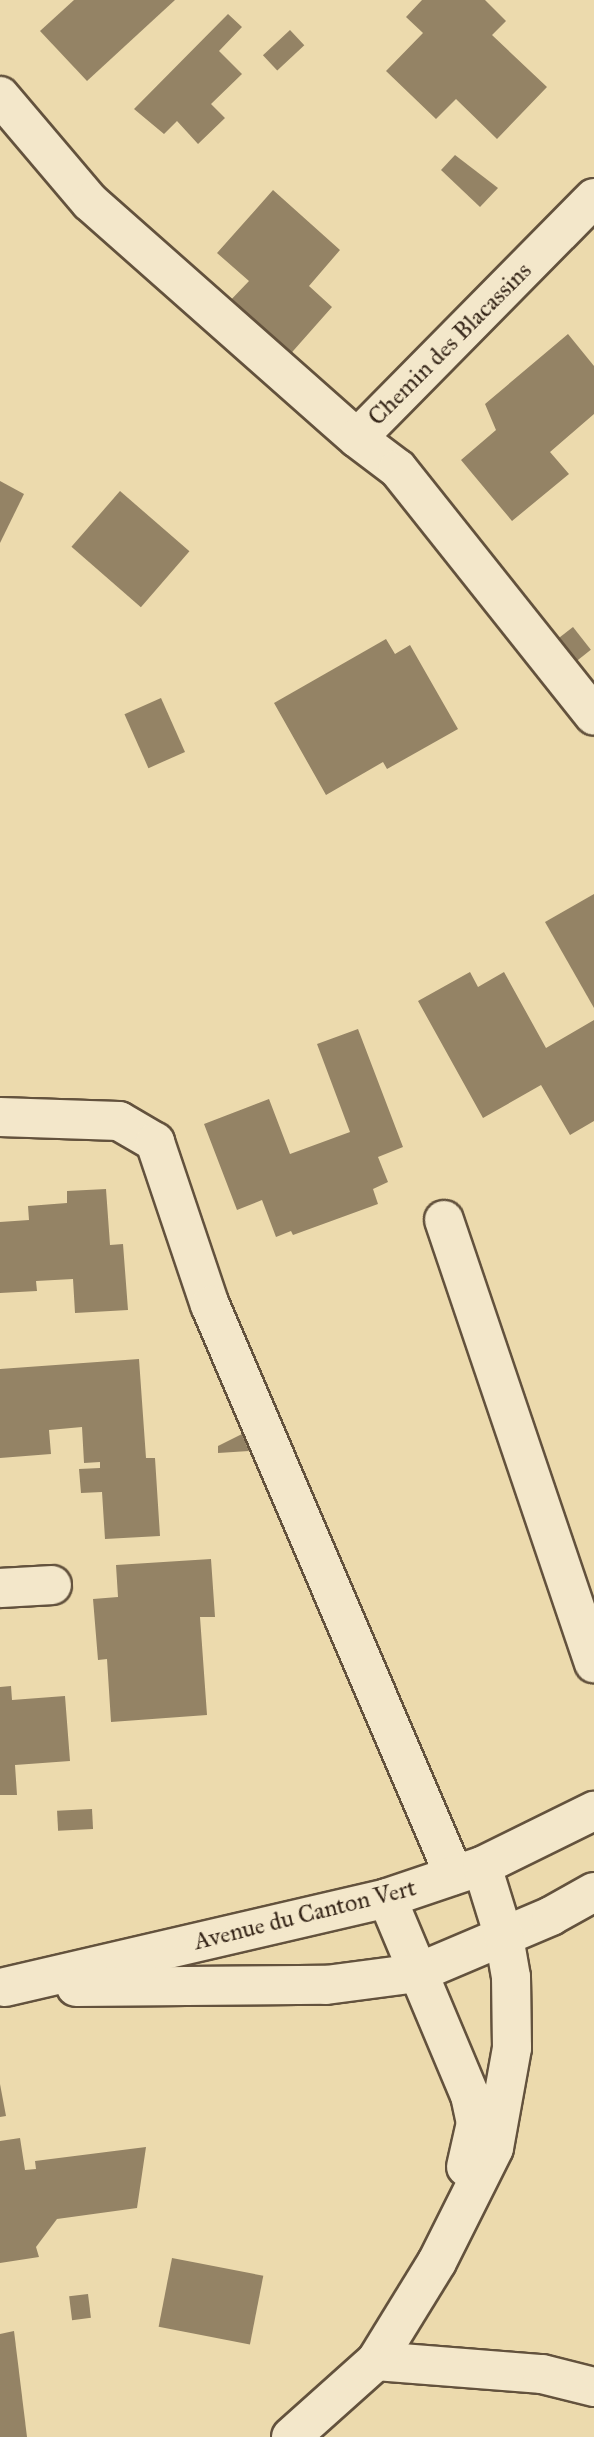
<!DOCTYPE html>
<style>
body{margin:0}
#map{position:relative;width:594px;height:2437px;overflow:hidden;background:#ecdaad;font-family:"IM FELL Great Primer",serif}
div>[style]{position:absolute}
.building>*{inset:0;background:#948365;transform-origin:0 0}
.roads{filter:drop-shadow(2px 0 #63523d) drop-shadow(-2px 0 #63523d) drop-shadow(0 2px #63523d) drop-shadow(0 -2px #63523d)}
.minor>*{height:38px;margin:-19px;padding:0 19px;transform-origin:19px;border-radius:19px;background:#f3e7ca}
span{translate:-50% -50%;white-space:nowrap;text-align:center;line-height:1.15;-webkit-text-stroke:5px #f3e7ca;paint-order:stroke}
.street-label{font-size:24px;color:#352518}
</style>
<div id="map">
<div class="building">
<div style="clip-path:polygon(74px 0,175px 0,87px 81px,40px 31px)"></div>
<div style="clip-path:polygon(422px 0,485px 0,506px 21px,492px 35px,547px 87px,497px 139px,456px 99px,436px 119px,386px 71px,423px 33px,406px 17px)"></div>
<div style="clip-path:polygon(228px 14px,242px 27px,219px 51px,242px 74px,211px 104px,225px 118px,198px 144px,177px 121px,164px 134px,134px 109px)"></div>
<div style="left:290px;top:30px;width:21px;height:37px;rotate:47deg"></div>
<div style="clip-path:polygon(455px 155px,498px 188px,480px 207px,441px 170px)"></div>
<div style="clip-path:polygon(273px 190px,340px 250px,309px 286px,332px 307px,286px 359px,226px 305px,249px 281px,217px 253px)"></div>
<div style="clip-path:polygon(568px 334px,594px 366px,594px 414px,550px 452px,569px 474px,512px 521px,461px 460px,496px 430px,485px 404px)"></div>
<div style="clip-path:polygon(0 481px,24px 494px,0 543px)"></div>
<div style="left:120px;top:491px;width:92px;height:74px;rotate:41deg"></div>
<div style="left:573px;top:627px;width:29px;height:18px;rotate:52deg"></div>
<div style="clip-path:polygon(386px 639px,395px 654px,410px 645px,458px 729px,387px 769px,383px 762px,326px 795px,274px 703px)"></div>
<div style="left:161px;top:698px;width:59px;height:40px;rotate:66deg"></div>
<div style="clip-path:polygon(594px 894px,594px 1008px,545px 922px)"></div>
<div style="clip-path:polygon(470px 972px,478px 987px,504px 972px,546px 1048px,594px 1020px,594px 1121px,570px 1135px,541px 1085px,483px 1118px,418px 1001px)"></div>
<div style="clip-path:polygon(358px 1029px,403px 1147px,378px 1157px,388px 1182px,373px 1189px,378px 1204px,293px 1235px,291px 1231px,276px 1237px,262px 1200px,237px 1210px,204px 1124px,269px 1099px,290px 1154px,350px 1132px,317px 1044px)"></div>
<div style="clip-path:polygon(106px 1189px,110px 1245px,123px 1244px,128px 1310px,75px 1313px,73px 1279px,36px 1281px,37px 1291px,0 1293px,0 1222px,29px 1220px,28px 1206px,67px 1203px,67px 1191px)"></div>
<div style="clip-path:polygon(139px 1359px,146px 1458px,155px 1458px,160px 1536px,105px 1539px,102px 1492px,81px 1493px,79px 1469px,100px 1468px,100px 1462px,84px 1463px,82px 1427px,49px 1430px,51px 1454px,0 1458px,0 1369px)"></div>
<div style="clip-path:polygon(242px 1434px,249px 1451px,218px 1453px,218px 1446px)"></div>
<div style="clip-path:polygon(211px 1559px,215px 1617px,200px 1617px,207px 1715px,111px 1722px,107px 1659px,98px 1660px,93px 1599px,118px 1597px,116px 1565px)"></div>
<div style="clip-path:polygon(11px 1686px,12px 1700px,65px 1696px,70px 1761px,15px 1765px,17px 1795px,0 1795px,0 1687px)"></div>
<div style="left:92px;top:1809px;width:20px;height:35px;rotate:87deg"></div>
<div style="clip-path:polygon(0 2084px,6px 2116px,0 2117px)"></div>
<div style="clip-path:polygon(20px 2138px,25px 2170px,36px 2169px,35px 2161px,146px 2147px,137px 2208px,57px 2219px,36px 2247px,39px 2257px,0 2263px,0 2141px)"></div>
<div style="left:172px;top:2258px;width:93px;height:70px;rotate:11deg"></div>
<div style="left:88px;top:2294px;width:24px;height:19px;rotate:83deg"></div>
<div style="clip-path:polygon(14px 2331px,27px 2437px,0 2437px,0 2334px)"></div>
</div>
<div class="roads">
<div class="minor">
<div style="left:0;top:96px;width:139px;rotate:49.7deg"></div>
<div style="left:90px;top:202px;width:356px;rotate:41.5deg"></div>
<div style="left:594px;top:198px;width:337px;rotate:134.6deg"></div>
<div style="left:357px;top:438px;width:51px;rotate:37.1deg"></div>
<div style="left:398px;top:469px;width:315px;rotate:51.5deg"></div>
<div style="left:0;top:1117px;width:119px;rotate:1.9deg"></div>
<div style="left:119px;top:1121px;width:42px;rotate:30.3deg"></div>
<div style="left:155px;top:1142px;width:172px;rotate:71.4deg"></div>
<div style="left:210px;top:1305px;width:620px;rotate:66.83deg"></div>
<div style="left:444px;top:1220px;width:468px;rotate:71.3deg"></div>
<div style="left:0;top:1588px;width:52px;rotate:-3.3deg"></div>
<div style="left:387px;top:1898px;width:214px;rotate:67.2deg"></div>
<div style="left:470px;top:2095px;width:29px;rotate:78deg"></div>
<div style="left:476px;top:2123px;width:45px;rotate:102.8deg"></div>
<div style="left:5px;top:1987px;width:392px;rotate:-13.1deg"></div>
<div style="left:387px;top:1898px;width:100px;rotate:-18.6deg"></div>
<div style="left:482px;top:1866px;width:125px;rotate:-26.2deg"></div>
<div style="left:76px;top:1987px;width:250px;rotate:-0.5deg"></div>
<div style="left:326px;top:1985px;width:92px;rotate:-7.5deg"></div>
<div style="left:417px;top:1973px;width:146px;rotate:-23deg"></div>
<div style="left:551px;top:1916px;width:49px;rotate:-29.2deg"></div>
<div style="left:376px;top:2361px;width:167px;rotate:4.5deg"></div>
<div style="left:542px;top:2374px;width:54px;rotate:14deg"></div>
<div style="left:291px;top:2437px;width:114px;rotate:-41.8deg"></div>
<div style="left:376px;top:2361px;width:116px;rotate:-58.4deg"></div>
<div style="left:437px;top:2262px;width:127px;rotate:-63.4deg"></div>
<div style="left:494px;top:2148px;width:102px;rotate:-79.8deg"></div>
<div style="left:512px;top:2048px;width:71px;rotate:-90.8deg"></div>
<div style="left:511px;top:1977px;width:41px;rotate:-99.9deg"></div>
<div style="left:504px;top:1937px;width:74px;rotate:-107.2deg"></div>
</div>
</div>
<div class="street-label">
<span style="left:450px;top:344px;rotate:-45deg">Chemin des Blacassins</span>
<span style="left:305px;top:1915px;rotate:-14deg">Avenue du Canton Vert</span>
</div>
</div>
